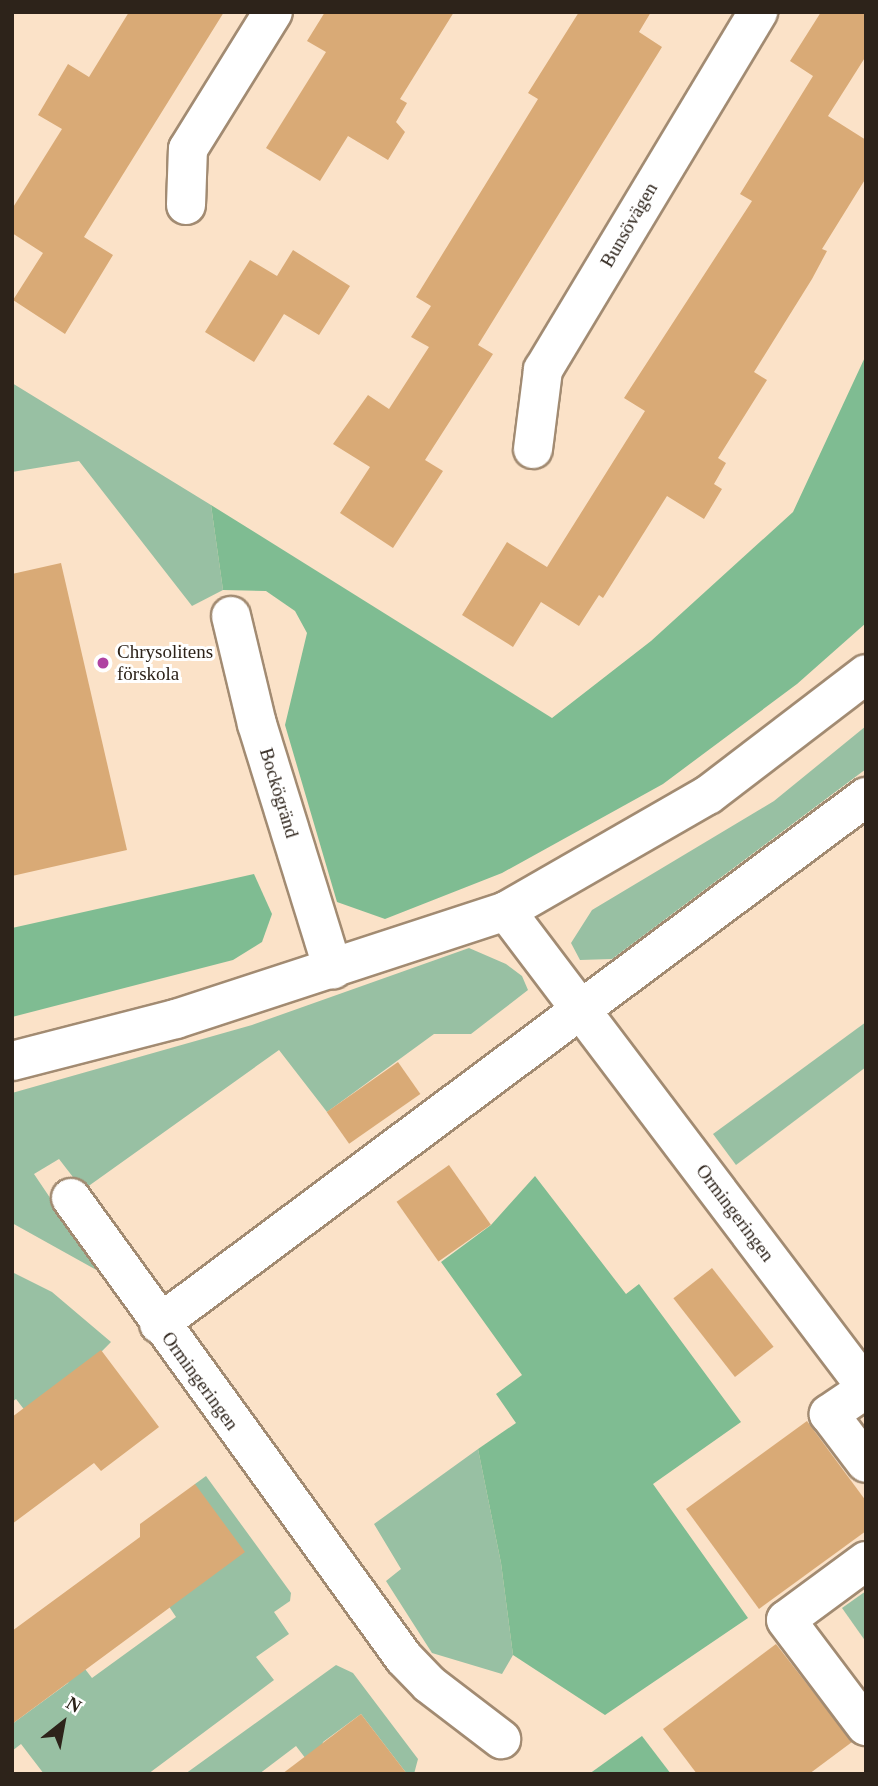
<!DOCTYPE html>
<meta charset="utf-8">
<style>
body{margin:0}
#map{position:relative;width:878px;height:1786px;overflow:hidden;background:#fbe2c8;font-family:Georgia,serif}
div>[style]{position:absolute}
.green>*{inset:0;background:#98c0a3}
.forest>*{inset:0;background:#7fbc92}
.building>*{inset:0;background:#d9aa76;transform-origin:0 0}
.roads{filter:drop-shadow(2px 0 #a28b72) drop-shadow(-2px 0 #a28b72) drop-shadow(0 2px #a28b72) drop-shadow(0 -2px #a28b72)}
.minor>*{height:38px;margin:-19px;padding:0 19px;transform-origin:19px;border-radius:19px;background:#fff}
.dots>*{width:19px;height:19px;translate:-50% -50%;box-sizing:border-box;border:4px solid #fff;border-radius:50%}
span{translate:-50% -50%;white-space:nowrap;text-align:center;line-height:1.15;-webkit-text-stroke:6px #fff;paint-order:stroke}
.street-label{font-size:19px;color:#2d231a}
.poi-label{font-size:19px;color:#2d231a}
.left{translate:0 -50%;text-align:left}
.frame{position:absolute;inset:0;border:14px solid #2d231a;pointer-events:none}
.north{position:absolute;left:28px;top:1688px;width:70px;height:70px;-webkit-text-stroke:5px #fff;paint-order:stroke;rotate:31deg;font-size:19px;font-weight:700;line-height:28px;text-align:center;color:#2d231a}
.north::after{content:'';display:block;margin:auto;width:24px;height:32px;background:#2d231a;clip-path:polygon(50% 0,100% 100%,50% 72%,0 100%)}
</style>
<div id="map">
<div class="green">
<div style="clip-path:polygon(12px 383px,211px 505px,223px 590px,192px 606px,79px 461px,12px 472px)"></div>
<div style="clip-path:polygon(866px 726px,866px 769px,612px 959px,580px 960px,571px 943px,592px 910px,774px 801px)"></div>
<div style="clip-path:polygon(469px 948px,506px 964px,522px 976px,528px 990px,471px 1034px,434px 1034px,327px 1112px,279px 1050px,83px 1190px,59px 1159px,34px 1174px,100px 1272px,12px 1223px,12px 1093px,252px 1025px)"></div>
<div style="clip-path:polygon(866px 1022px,866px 1067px,736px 1165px,713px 1134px)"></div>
<div style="clip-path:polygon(12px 1272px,52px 1292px,111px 1342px,33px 1421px,16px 1399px,12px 1402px)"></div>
<div style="clip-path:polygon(478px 1449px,501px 1563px,513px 1655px,502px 1674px,432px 1653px,386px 1581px,401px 1569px,374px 1524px)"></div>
<div style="clip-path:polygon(206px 1476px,291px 1593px,290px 1601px,274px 1612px,289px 1634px,256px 1657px,274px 1680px,148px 1774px,44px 1774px,21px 1744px,12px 1751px,12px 1724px,68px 1683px,78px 1660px,92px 1678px,176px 1617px,162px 1596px,195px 1484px)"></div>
<div style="clip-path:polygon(866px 1591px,866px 1642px,842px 1608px)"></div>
<div style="clip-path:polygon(336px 1665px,353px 1673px,418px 1759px,414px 1774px,407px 1774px,361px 1714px,323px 1742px,316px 1772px,296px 1746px,259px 1774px,185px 1774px)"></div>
</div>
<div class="forest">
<div style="clip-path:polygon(866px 355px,866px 623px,797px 684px,663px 784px,502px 873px,385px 919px,337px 902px,285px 725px,307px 633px,295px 611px,266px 591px,223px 590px,211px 505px,552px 718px,651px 641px,793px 512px)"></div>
<div style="clip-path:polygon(254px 874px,272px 914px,262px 942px,233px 960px,12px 1017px,12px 928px)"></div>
<div style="clip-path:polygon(535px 1176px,626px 1294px,639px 1284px,741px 1422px,653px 1484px,748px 1618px,605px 1715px,513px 1655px,501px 1563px,478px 1449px,516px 1423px,496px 1394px,522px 1375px,441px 1262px,491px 1225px)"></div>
<div style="clip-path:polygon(642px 1736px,671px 1774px,589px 1774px)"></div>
</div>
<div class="building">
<div style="clip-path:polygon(129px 12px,224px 12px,84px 237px,113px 255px,65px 334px,13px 300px,43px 253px,12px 233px,12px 209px,62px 129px,38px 115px,68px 64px,89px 77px)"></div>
<div style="clip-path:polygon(325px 12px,454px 12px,400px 99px,407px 103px,396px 122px,405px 132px,388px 160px,348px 136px,320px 181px,266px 148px,326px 52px,307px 41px)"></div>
<div style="clip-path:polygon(579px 12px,651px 12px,639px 32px,662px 47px,478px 345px,493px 354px,425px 460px,443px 471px,393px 548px,340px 513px,370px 467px,333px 444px,368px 395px,389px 409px,429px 347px,411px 337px,431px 306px,416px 297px,538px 99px,528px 93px)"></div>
<div style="clip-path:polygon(821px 12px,866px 12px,866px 56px,828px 116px,866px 140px,866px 178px,822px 249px,827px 251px,812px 279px,754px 372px,767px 380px,718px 458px,726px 463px,714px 484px,722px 489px,704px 519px,667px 496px,603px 598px,599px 595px,579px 626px,541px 602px,513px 647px,462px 615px,507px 542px,547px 567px,645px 411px,624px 398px,752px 201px,740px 194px,813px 76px,790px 61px)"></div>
<div style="clip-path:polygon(293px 250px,350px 286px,319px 335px,284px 314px,254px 362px,205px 332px,250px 260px,277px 276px)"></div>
<div style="clip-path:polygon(61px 563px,127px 850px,12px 876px,12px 574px)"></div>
<div style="left:398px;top:1062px;width:39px;height:87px;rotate:55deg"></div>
<div style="left:449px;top:1165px;width:73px;height:64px;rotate:55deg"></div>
<div style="left:712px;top:1268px;width:100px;height:49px;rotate:52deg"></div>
<div style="clip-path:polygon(101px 1350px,159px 1427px,101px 1471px,94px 1463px,12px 1524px,12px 1417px)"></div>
<div style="clip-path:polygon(807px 1421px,866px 1501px,866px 1531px,759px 1609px,686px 1509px)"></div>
<div style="clip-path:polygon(195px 1484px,245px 1552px,12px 1724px,12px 1631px,140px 1537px,140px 1524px)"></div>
<div style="clip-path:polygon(776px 1644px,852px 1742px,809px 1774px,697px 1774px,663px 1729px)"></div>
<div style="clip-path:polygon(361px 1714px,407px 1774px,282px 1774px)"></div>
</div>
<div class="roads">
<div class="minor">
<div style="left:186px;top:205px;width:56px;rotate:-88deg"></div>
<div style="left:188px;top:149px;width:161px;rotate:-58.2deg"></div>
<div style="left:533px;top:449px;width:80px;rotate:-82.8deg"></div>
<div style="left:543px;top:370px;width:418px;rotate:-59deg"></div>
<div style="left:231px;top:616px;width:111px;rotate:76.5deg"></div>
<div style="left:257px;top:724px;width:257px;rotate:72.8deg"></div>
<div style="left:506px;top:911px;width:597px;rotate:52.9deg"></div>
<div style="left:12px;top:1061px;width:169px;rotate:-14.4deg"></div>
<div style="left:176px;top:1019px;width:347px;rotate:-18.1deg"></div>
<div style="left:506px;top:911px;width:233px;rotate:-29.9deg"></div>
<div style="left:708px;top:795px;width:199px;rotate:-37.4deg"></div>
<div style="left:71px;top:1198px;width:568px;rotate:54.1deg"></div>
<div style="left:404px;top:1658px;width:36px;rotate:46deg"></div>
<div style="left:429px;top:1684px;width:91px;rotate:37.4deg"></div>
<div style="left:159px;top:1324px;width:882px;rotate:-36.7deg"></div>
<div style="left:866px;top:1389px;width:45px;rotate:146deg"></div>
<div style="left:829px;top:1414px;width:61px;rotate:52.9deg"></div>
<div style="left:866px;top:1561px;width:99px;rotate:143.6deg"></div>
<div style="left:786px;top:1620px;width:133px;rotate:53deg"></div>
</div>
</div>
<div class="dots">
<div style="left:103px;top:663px;background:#af42a2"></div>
</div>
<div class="street-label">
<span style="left:629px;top:225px;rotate:-60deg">Bunsövägen</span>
<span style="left:279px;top:793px;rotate:73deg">Bockögränd</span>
<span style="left:735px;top:1213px;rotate:53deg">Ormingeringen</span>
<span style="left:200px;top:1381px;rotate:54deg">Ormingeringen</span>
</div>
<div class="poi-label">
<span class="left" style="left:117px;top:663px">Chrysolitens<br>förskola</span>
</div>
<div class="frame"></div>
<div class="north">N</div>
</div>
